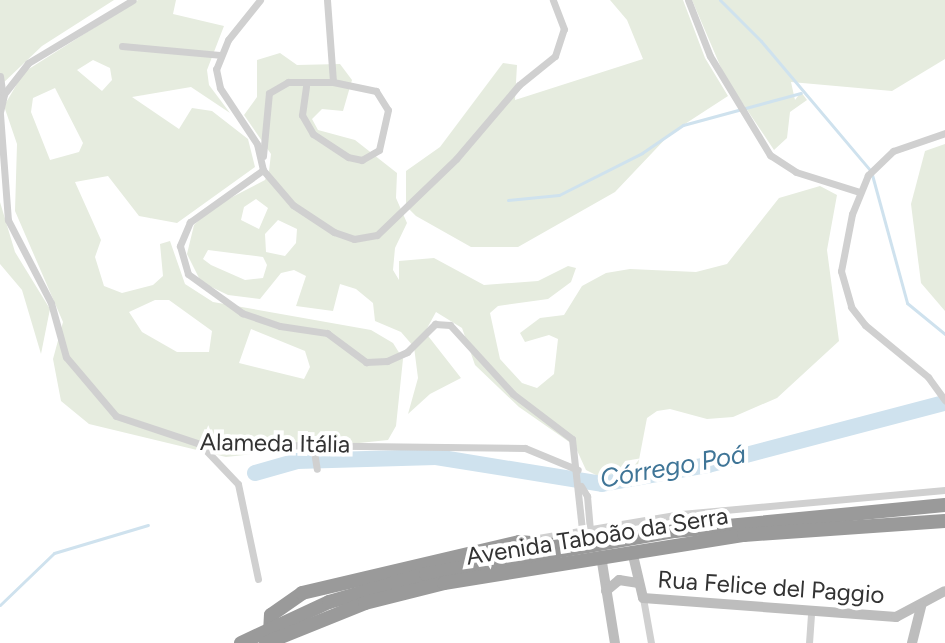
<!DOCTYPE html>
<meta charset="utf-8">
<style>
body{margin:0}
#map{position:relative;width:945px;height:643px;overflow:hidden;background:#fff;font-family:Figtree,sans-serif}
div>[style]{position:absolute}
.green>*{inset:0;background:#e6ecdf}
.stream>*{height:3px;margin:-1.5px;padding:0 1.5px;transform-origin:1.5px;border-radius:1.5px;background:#cfe2ee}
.river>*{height:16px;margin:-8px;padding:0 8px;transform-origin:8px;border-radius:8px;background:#cfe2ee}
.street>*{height:7px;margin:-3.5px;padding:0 3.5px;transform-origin:3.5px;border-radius:3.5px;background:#d0d0d0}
.secondary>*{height:10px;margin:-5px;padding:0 5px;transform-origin:5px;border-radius:5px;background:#bdbdbd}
.highway>*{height:14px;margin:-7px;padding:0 7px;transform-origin:7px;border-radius:7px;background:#9a9a9a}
span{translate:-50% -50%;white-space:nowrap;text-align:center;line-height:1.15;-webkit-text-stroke:8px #fff;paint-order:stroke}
.street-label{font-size:24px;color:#333}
.water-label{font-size:26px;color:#3f7597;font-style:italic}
</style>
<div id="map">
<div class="green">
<div style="clip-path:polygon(0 0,114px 0,42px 46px,0 86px)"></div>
<div style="clip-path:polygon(evenodd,138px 0,176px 0,173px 14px,224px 26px,207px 70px,209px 85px,230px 113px,191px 87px,132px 97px,179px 129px,192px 108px,212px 111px,248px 139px,255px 167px,177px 223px,139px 216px,108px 176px,75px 182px,101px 240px,95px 257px,104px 286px,122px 293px,153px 285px,163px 276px,160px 244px,170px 241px,185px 284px,213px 302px,371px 330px,393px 343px,403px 359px,396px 426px,388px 440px,226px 457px,89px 424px,61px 401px,53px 359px,63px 322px,15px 211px,17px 144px,4px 106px,24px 72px,138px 0,93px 60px,110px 68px,112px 80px,102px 91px,77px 70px,93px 60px,138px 0,55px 88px,83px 143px,79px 152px,50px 160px,31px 112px,33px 98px,55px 88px,138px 0,155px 300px,169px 300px,212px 331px,209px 352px,177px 352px,142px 332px,129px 312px,155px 300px,138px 0,251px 329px,305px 351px,310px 367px,304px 379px,239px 363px,251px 329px)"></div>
<div style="clip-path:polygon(610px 0,683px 0,705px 58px,728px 96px,671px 133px,615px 192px,518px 247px,471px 247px,416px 216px,406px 206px,406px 171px,440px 147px,503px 63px,517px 65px,515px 100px,643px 59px,627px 20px)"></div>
<div style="clip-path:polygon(692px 0,945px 0,945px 59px,892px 91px,791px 82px,795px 100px,801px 92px,807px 100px,790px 112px,787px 138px,774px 150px,725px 77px)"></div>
<div style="clip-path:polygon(evenodd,280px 53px,297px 65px,340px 64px,352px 80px,343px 111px,322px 109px,312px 119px,318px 130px,355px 140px,397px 173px,396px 198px,407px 223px,395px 248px,393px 270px,399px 280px,399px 261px,434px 258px,484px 285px,538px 281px,568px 266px,576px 268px,571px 282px,548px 299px,498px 306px,490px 313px,500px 359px,522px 383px,537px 388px,554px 374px,558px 339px,549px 335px,525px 342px,520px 333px,540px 318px,564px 315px,582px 286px,606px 273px,630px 269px,696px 272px,727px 264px,779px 198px,820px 186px,837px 195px,827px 250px,839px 341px,777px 398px,733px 417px,707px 419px,670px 409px,657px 411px,647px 418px,638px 465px,626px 474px,596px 475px,586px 470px,575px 446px,519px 407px,475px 365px,462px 328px,436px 312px,425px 332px,461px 378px,430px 394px,408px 414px,418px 378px,414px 347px,401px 332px,375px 321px,373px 303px,356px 289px,340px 284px,333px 311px,296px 306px,306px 276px,294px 270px,281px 273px,260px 299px,228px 295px,201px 282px,187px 254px,194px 225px,211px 208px,265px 180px,269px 171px,271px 154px,244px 115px,257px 97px,257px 60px,280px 53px,256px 199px,268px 208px,259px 229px,241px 220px,244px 207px,256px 199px,280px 53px,278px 220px,297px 229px,296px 243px,285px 256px,266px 252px,265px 234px,278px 220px,280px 53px,208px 250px,263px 257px,267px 265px,263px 278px,245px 280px,211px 265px,203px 259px,208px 250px)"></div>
<div style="clip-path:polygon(945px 144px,945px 311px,921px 283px,911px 204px,925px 151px)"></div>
<div style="clip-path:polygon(0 202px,15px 252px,50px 309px,41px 354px,22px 290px,0 264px)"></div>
</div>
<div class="stream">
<div style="left:720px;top:0;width:58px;rotate:45deg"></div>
<div style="left:761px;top:41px;width:170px;rotate:49.8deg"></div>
<div style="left:871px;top:171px;width:137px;rotate:74.7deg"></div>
<div style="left:907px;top:303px;width:49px;rotate:39.2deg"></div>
<div style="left:508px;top:200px;width:51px;rotate:-5.6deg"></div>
<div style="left:559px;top:195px;width:93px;rotate:-26.8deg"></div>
<div style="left:642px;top:153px;width:50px;rotate:-34.3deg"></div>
<div style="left:683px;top:125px;width:122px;rotate:-15.2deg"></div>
<div style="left:0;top:605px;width:75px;rotate:-43.9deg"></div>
<div style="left:54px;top:553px;width:98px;rotate:-16.6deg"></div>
</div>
<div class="river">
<div style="left:255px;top:473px;width:44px;rotate:-15.9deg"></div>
<div style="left:297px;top:461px;width:139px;rotate:-1.6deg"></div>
<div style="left:436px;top:457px;width:168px;rotate:9.2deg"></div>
<div style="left:602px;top:484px;width:108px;rotate:-10.2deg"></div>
<div style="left:708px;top:465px;width:245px;rotate:-14.7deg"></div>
</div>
<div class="street">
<div style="left:260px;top:0;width:51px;rotate:128.7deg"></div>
<div style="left:228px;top:40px;width:31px;rotate:112deg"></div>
<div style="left:216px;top:69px;width:19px;rotate:78deg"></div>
<div style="left:220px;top:88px;width:67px;rotate:56.5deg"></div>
<div style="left:257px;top:144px;width:27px;rotate:77deg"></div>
<div style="left:263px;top:170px;width:90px;rotate:144.5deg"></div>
<div style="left:190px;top:222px;width:26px;rotate:113deg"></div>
<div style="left:180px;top:246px;width:29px;rotate:74deg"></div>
<div style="left:188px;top:274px;width:67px;rotate:35.8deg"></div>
<div style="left:242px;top:313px;width:40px;rotate:18.9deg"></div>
<div style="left:280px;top:326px;width:48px;rotate:8.5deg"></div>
<div style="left:327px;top:333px;width:49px;rotate:36.6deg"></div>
<div style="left:366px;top:362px;width:21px;rotate:-3deg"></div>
<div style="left:387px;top:361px;width:22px;rotate:-24deg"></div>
<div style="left:407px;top:352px;width:40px;rotate:-45deg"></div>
<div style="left:435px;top:324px;width:15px;rotate:4deg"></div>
<div style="left:450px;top:325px;width:93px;rotate:47.6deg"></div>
<div style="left:513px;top:394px;width:74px;rotate:37.3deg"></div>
<div style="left:572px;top:439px;width:92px;rotate:83.7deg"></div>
<div style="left:327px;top:0;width:82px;rotate:85.8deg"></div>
<div style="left:688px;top:0;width:60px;rotate:68.6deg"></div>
<div style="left:710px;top:56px;width:116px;rotate:58.8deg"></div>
<div style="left:770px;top:155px;width:31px;rotate:33deg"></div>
<div style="left:796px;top:172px;width:67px;rotate:17.4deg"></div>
<div style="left:122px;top:46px;width:98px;rotate:5.2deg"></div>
<div style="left:0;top:76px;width:21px;rotate:82deg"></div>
<div style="left:0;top:112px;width:18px;rotate:-77deg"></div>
<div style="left:4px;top:94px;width:39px;rotate:-52deg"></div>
<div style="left:28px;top:63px;width:122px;rotate:-31deg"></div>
<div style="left:0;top:114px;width:106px;rotate:85.7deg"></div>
<div style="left:8px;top:220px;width:93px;rotate:62.6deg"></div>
<div style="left:51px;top:303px;width:56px;rotate:74.5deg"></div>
<div style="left:66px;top:357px;width:77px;rotate:49.7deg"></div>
<div style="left:116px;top:416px;width:89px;rotate:18.4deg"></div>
<div style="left:200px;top:444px;width:325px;rotate:0.7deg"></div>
<div style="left:525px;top:448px;width:57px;rotate:22.5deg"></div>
<div style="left:945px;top:133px;width:55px;rotate:160.9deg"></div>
<div style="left:893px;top:151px;width:35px;rotate:136deg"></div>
<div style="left:868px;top:175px;width:42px;rotate:112.3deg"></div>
<div style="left:852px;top:214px;width:58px;rotate:100.9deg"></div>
<div style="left:841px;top:271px;width:37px;rotate:74deg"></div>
<div style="left:851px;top:307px;width:23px;rotate:52deg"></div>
<div style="left:865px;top:325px;width:82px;rotate:39.5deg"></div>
<div style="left:928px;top:377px;width:29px;rotate:54deg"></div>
<div style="left:263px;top:156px;width:63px;rotate:-84.6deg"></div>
<div style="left:269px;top:93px;width:22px;rotate:-30deg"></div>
<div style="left:288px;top:82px;width:45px"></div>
<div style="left:333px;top:82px;width:44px;rotate:11.8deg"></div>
<div style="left:376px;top:91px;width:22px;rotate:58deg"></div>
<div style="left:388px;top:110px;width:41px;rotate:102.7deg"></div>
<div style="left:379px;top:150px;width:20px;rotate:150deg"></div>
<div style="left:362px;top:160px;width:14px;rotate:-168deg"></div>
<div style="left:348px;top:157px;width:42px;rotate:-146.7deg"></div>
<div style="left:313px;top:134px;width:22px;rotate:-120deg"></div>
<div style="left:302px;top:115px;width:29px;rotate:-82deg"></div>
<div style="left:263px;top:170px;width:46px;rotate:49.4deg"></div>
<div style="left:293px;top:205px;width:49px;rotate:33.4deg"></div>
<div style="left:334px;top:232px;width:21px;rotate:19deg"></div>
<div style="left:354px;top:239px;width:23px;rotate:-10deg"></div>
<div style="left:377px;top:235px;width:110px;rotate:-43.9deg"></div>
<div style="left:456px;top:159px;width:97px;rotate:-49.6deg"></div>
<div style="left:519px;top:85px;width:46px;rotate:-38.9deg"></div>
<div style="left:555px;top:56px;width:28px;rotate:-72deg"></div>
<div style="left:564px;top:29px;width:31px;rotate:-111deg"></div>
<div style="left:200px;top:444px;width:55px;rotate:46.5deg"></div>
<div style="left:238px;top:484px;width:97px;rotate:78.1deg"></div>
<div style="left:313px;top:445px;width:24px;rotate:81deg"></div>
<div style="left:581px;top:486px;width:12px;rotate:59deg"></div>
<div style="left:587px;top:496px;width:33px;rotate:85deg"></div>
<div style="left:538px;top:538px;width:145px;rotate:-9.5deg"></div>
<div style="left:681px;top:514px;width:265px;rotate:-5.2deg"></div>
<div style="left:643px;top:598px;width:46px;rotate:79.9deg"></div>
<div style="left:809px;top:643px;width:32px;rotate:-86deg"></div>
</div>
<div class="secondary">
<div style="left:632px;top:551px;width:48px;rotate:76.8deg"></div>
<div style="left:643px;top:598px;width:254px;rotate:4.3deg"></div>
<div style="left:896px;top:617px;width:55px;rotate:-28deg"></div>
<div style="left:601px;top:556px;width:88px;rotate:80.9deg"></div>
<div style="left:606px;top:591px;width:17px;rotate:-40deg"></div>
<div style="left:619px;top:580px;width:20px;rotate:9deg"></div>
<div style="left:912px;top:643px;width:38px;rotate:-76deg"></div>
</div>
<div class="highway">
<div style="left:270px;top:633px;width:18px;rotate:-87deg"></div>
<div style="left:271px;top:615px;width:38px;rotate:-35deg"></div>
<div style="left:302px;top:593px;width:223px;rotate:-13.2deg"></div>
<div style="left:519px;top:542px;width:35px;rotate:5deg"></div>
<div style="left:241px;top:643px;width:97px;rotate:-25deg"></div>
<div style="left:329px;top:602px;width:101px;rotate:-16.1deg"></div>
<div style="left:426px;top:574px;width:253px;rotate:-9.8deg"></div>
<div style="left:675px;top:531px;width:271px;rotate:-5.5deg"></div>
<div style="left:266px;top:643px;width:107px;rotate:-22deg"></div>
<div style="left:365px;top:603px;width:81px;rotate:-14.2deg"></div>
<div style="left:444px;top:583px;width:304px;rotate:-9.1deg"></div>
<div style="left:744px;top:535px;width:201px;rotate:-4deg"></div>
</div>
<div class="street-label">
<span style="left:275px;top:443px;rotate:1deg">Alameda Itália</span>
<span style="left:597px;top:536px;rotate:-9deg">Avenida Taboão da Serra</span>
<span style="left:771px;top:587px;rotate:4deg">Rua Felice del Paggio</span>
</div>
<div class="water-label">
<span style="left:673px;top:467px;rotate:-10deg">Córrego Poá</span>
</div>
</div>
